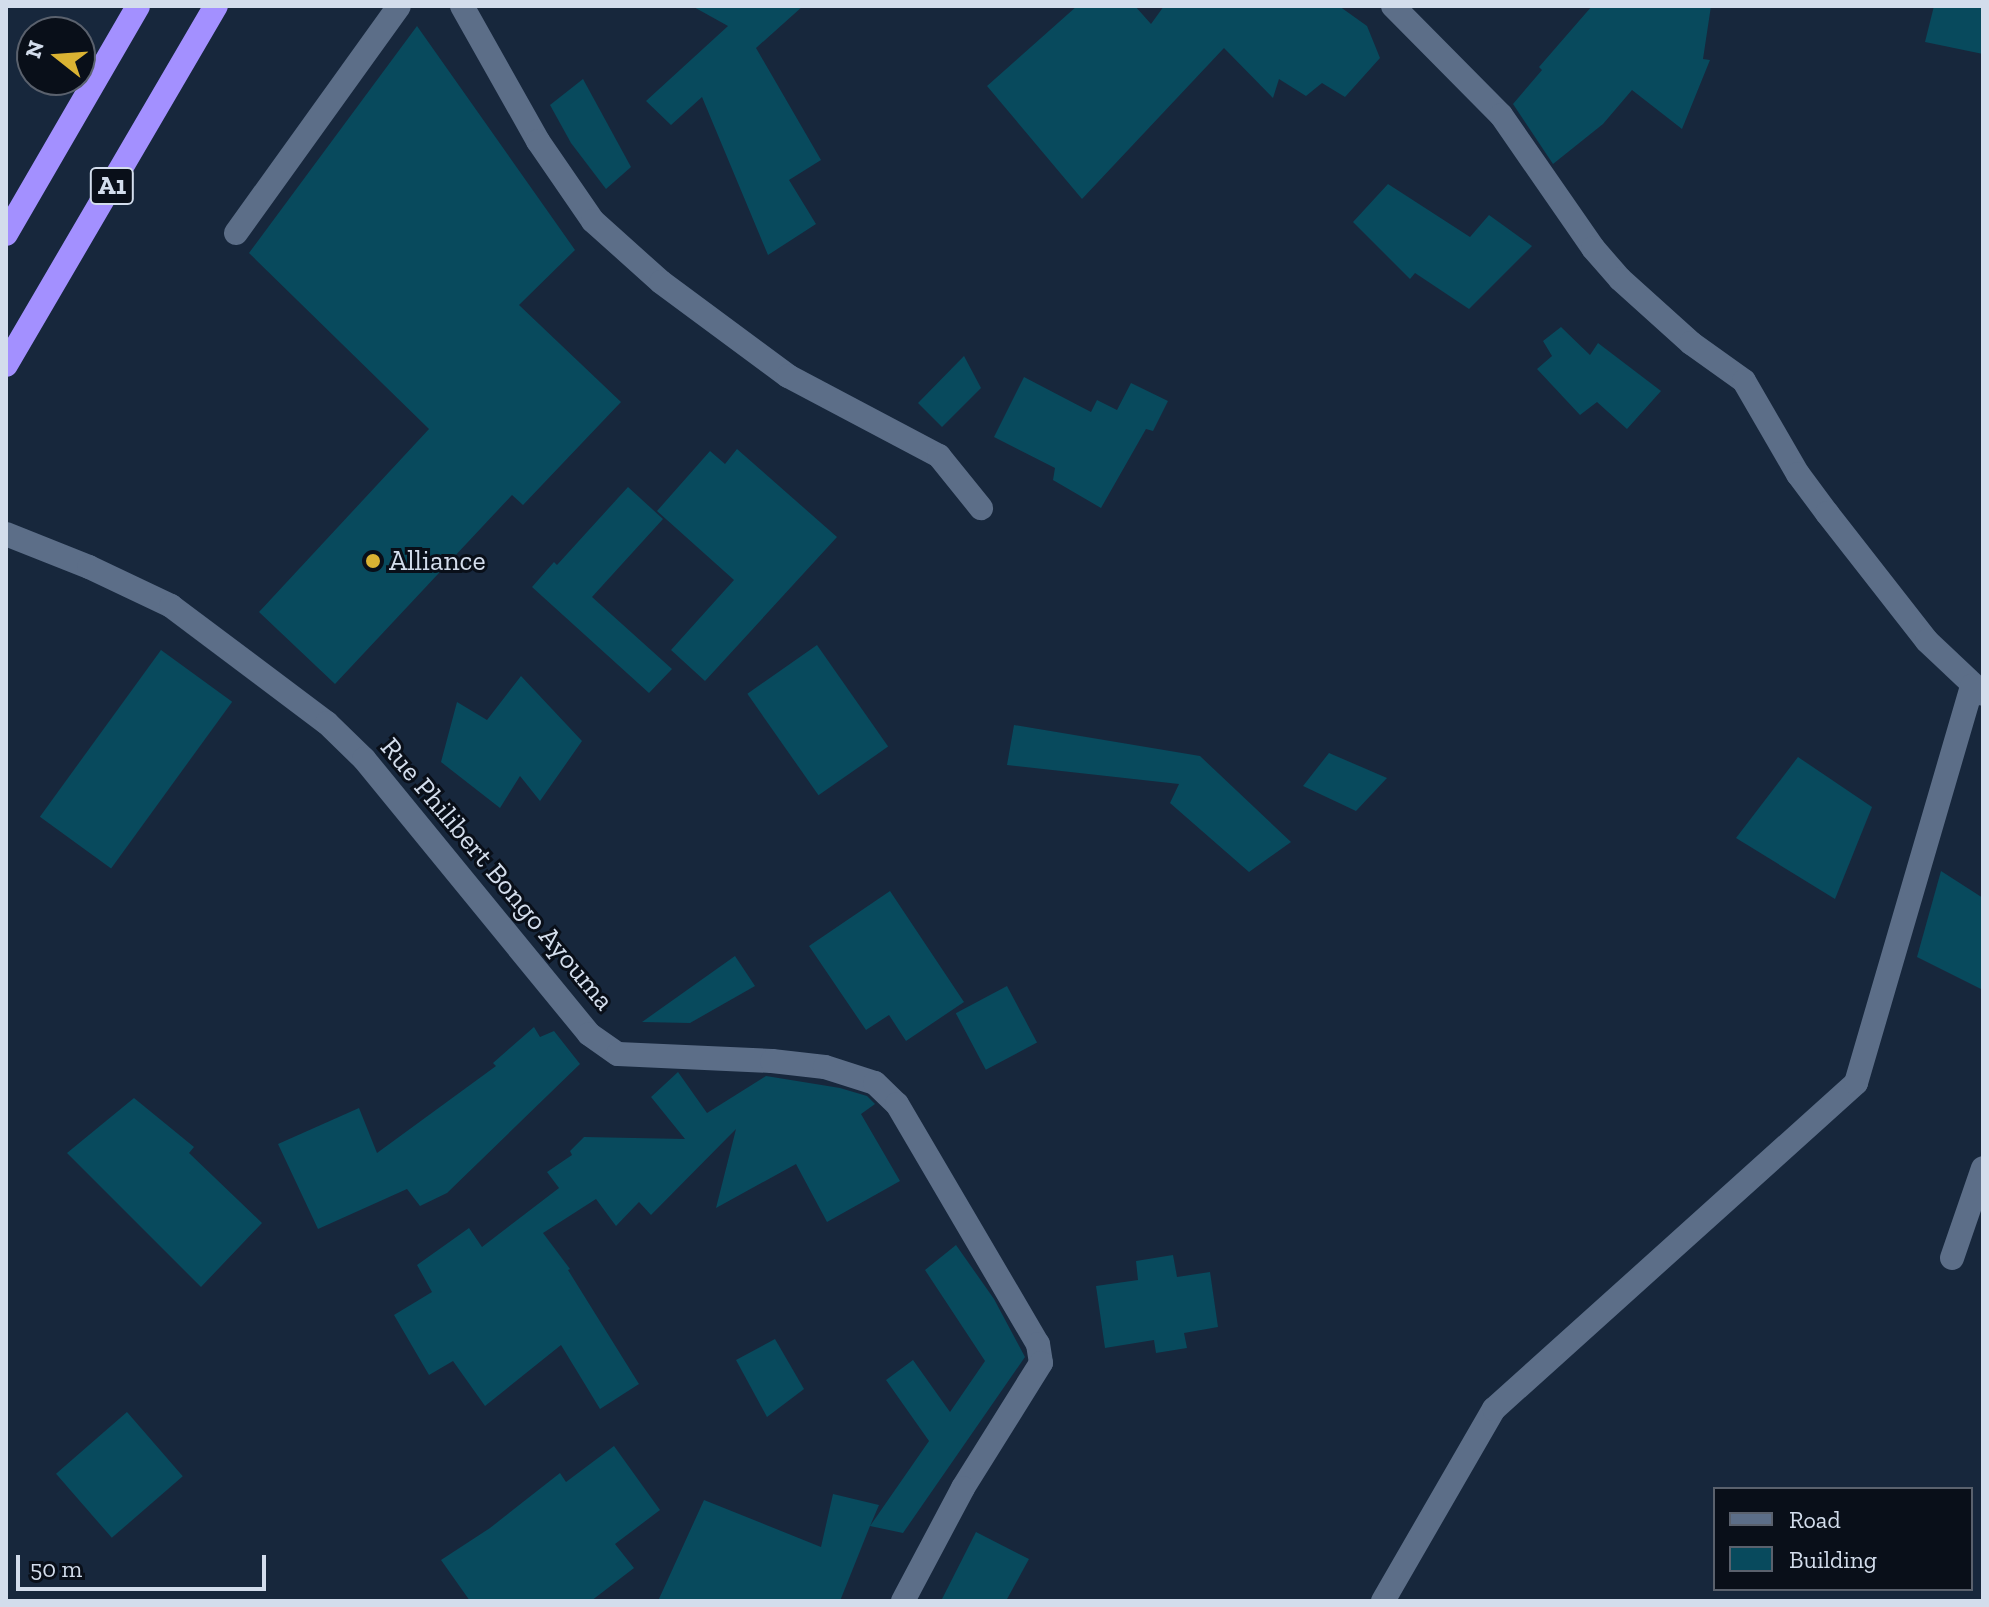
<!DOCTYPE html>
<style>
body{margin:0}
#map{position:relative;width:1989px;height:1607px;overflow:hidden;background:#17273c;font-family:"Zilla Slab",serif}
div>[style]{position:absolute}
.building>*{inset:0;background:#084a5d;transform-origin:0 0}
.minor>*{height:24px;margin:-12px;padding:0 12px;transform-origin:12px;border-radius:12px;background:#5c6e88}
.highway>*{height:24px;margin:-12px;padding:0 12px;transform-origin:12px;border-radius:12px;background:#a390ff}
.dots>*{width:22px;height:22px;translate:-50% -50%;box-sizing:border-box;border:4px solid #090f19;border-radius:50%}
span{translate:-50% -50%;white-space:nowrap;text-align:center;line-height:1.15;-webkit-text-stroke:6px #090f19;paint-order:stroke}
.shield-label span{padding:2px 6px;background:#090f19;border:2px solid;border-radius:6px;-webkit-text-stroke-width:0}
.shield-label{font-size:26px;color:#d3ddec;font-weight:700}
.poi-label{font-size:28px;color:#d3ddec}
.left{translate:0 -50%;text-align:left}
.street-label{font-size:28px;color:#d3ddec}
.frame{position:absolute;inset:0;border:8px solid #d3ddec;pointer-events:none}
.legend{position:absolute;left:1713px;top:1487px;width:260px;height:104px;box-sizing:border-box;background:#090f19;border:2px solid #5a616d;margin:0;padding:10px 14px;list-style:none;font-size:24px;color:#d3ddec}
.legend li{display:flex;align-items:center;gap:16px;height:40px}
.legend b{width:40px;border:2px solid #5a616d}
.north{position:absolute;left:16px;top:16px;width:80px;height:80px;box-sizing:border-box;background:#090f19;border:2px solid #5a616d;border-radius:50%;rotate:287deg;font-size:22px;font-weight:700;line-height:32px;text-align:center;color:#d3ddec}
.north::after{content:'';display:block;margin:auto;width:28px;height:36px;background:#dab333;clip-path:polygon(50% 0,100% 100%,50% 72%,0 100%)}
.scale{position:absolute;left:16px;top:1555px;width:250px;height:36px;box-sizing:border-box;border:4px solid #d3ddec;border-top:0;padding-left:10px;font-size:24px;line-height:28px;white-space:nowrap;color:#d3ddec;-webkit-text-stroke:6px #090f19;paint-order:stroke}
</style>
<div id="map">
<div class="building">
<div style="clip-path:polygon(692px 6px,803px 6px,756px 48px,821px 160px,789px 180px,816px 224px,768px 255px,702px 97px,671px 125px,646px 101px,728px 26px)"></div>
<div style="clip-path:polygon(1077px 6px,1135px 6px,1151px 24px,1164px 6px,1339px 6px,1367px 26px,1380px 58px,1345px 97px,1322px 83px,1306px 96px,1279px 79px,1273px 98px,1224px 48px,1082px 199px,987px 86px)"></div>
<div style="clip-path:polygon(1592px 6px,1711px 6px,1703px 59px,1710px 60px,1682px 129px,1632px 90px,1603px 124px,1553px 164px,1513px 104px,1542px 70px,1539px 67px)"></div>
<div style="clip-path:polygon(1934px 6px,1983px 6px,1983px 54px,1925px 42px)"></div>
<div style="clip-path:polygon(417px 26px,575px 250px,519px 305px,621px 402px,523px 505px,512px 495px,335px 684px,259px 612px,429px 429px,249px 253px)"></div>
<div style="clip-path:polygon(583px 79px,631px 167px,606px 189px,571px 143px,550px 105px)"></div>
<div style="clip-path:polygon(1388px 184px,1470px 237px,1489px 215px,1532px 246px,1469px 309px,1415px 273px,1410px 279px,1353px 222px)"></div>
<div style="clip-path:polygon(1561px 327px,1590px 355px,1598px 343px,1661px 391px,1627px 429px,1597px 402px,1580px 415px,1537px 369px,1552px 356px,1543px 341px)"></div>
<div style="clip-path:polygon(964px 356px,981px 388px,942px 427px,918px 403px)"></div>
<div style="clip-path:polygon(1024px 377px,1091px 412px,1097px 400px,1117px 410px,1131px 383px,1168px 401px,1153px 431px,1146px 429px,1101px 508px,1053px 480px,1055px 468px,994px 437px)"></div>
<div style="clip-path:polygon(737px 449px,837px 537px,705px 681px,671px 650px,734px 580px,657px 511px,710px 451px,725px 464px)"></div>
<div style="clip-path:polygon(628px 487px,663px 519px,592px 597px,672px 669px,649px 693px,532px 587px,554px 562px,557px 565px)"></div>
<div style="left:817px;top:645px;width:124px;height:85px;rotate:55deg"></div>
<div style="left:161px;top:650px;width:88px;height:206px;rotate:36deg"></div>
<div style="clip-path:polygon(521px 676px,582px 741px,540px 801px,520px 776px,500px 808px,441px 762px,457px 702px,487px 720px)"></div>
<div style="clip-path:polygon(1014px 725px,1200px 756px,1291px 842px,1249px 872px,1170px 803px,1179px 784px,1007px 765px)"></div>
<div style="clip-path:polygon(1329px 753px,1387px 778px,1356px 811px,1303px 786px)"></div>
<div style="clip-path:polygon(1798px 757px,1872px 807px,1835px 899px,1736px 838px)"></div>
<div style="clip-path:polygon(1941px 871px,1983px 898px,1983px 990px,1917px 957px)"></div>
<div style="clip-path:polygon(890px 891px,964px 1002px,906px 1041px,889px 1015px,866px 1030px,809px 946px)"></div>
<div style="clip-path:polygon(735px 956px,755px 986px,690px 1023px,642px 1022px)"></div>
<div style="left:1007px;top:986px;width:64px;height:58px;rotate:62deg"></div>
<div style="clip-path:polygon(534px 1027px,540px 1037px,554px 1031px,580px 1064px,447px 1193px,420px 1206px,407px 1189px,318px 1229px,278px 1144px,359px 1108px,377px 1153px,496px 1066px,493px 1063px)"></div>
<div style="clip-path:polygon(678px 1072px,707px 1113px,766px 1076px,840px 1088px,867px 1096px,875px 1104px,861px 1114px,900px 1181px,827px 1222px,796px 1164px,716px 1208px,736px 1129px,651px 1215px,639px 1202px,616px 1226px,596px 1199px,543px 1233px,570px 1269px,568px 1270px,639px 1384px,600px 1409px,561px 1345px,485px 1406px,453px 1361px,429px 1375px,394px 1315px,432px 1292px,417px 1265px,469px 1228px,482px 1247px,559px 1188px,547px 1172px,572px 1155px,570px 1151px,584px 1137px,685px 1139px,651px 1097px)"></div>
<div style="clip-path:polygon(134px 1098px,194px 1147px,189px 1153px,262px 1223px,201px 1287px,67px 1153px)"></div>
<div style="clip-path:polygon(956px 1245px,994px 1299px,1025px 1357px,903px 1533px,870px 1526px,840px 1601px,658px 1601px,704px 1500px,821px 1547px,833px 1494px,879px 1505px,870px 1526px,929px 1441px,886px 1380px,913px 1360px,950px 1412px,985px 1361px,925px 1270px)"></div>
<div style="clip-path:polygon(1173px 1255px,1177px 1277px,1210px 1272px,1218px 1327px,1184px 1333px,1187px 1348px,1156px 1353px,1154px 1340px,1105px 1348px,1096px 1286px,1138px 1280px,1136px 1261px)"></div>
<div style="clip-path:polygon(775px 1339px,804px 1389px,767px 1417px,736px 1360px)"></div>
<div style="left:127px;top:1412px;width:85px;height:94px;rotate:49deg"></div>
<div style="clip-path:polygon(614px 1446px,660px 1510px,615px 1544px,634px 1568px,591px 1601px,470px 1601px,441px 1560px,490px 1528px,560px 1473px,566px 1482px)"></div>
<div style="clip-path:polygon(976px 1532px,1029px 1559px,1006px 1601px,941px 1601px)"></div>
</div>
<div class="minor">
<div style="left:462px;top:6px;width:155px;rotate:60.6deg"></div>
<div style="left:538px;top:141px;width:97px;rotate:55.5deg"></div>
<div style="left:593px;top:221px;width:91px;rotate:41.9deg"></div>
<div style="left:661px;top:282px;width:158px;rotate:36.5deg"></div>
<div style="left:788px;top:376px;width:171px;rotate:27.9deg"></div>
<div style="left:939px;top:456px;width:67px;rotate:51.1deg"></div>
<div style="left:1393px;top:6px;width:153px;rotate:45.3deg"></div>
<div style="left:1501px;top:115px;width:162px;rotate:55.3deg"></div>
<div style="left:1593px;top:248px;width:41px;rotate:48.9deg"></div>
<div style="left:1620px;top:279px;width:96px;rotate:42deg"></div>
<div style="left:1691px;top:343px;width:65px;rotate:35.6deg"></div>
<div style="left:1744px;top:381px;width:108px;rotate:59.9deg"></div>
<div style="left:1798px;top:474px;width:49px;rotate:53.4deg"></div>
<div style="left:1827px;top:513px;width:162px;rotate:52deg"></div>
<div style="left:1927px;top:641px;width:77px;rotate:43.4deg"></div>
<div style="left:236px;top:233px;width:279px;rotate:-54.3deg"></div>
<div style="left:6px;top:534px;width:89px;rotate:21.7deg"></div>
<div style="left:89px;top:567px;width:91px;rotate:25.4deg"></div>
<div style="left:171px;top:606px;width:195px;rotate:36.9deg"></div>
<div style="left:327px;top:723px;width:52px;rotate:44.2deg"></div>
<div style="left:364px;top:759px;width:355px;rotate:50.7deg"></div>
<div style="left:589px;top:1034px;width:35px;rotate:35deg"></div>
<div style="left:618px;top:1054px;width:154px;rotate:2.6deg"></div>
<div style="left:772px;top:1061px;width:53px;rotate:6.5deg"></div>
<div style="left:825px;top:1067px;width:52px;rotate:17.7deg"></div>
<div style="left:875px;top:1083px;width:30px;rotate:44deg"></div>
<div style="left:897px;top:1104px;width:278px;rotate:59.6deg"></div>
<div style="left:1038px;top:1344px;width:19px;rotate:81deg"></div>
<div style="left:1041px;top:1363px;width:147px;rotate:122deg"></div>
<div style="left:963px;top:1488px;width:128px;rotate:118deg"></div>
<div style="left:1952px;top:1258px;width:95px;rotate:-71deg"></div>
<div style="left:1383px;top:1601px;width:222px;rotate:-60deg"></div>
<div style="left:1494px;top:1409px;width:487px;rotate:-42deg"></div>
<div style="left:1856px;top:1083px;width:414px;rotate:-73.7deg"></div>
</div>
<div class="highway">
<div style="left:6px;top:234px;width:263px;rotate:-59.9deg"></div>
<div style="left:6px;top:365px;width:416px;rotate:-59.7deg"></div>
</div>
<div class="dots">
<div style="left:373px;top:561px;background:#dab333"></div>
</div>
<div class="shield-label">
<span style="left:112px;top:186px">A1</span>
</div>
<div class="poi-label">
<span class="left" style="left:389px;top:561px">Alliance</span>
</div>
<div class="street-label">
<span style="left:497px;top:874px;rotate:50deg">Rue Philibert Bongo Ayouma</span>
</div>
<div class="frame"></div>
<ul class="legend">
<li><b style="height:10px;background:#5c6e88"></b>Road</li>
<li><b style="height:22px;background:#084a5d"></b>Building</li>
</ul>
<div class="north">N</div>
<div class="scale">50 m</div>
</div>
